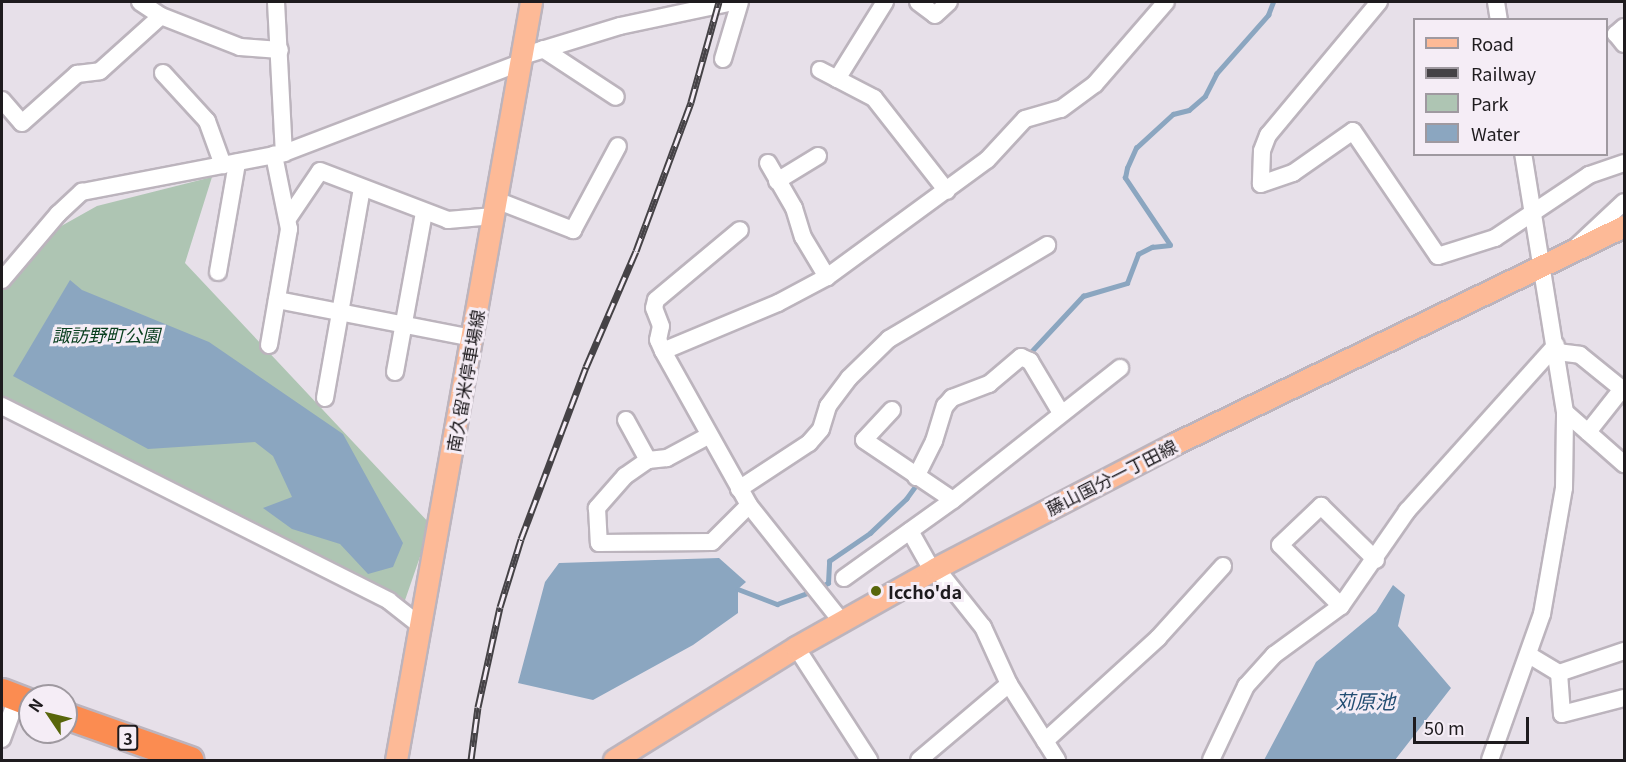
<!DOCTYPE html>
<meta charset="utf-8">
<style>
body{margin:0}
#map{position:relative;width:1626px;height:762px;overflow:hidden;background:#e7e0e9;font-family:Georgia,"Noto Sans JP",serif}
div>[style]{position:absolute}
.green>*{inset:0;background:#aec5b3}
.water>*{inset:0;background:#8ba6c0}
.stream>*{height:4.5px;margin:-2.25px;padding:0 2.25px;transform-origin:2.25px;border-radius:2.25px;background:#8ba6c0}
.roads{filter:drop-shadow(2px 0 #bcb4bd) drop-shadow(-2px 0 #bcb4bd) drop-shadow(0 2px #bcb4bd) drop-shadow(0 -2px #bcb4bd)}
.minor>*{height:16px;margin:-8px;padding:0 8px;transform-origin:8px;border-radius:8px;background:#fff}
.major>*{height:21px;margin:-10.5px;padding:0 10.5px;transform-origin:10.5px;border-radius:10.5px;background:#fdba97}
.highway>*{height:26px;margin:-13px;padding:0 13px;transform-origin:13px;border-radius:13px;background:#fb8c51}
.rail>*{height:7px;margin-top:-3.5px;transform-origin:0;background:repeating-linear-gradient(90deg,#f5edf6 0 14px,#454246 0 28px);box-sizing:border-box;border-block:2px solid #454246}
.dots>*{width:16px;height:16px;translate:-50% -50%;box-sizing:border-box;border:3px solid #f5edf6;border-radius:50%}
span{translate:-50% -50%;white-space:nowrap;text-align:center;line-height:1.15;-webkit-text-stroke:6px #f5edf6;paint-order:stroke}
.shield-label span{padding:2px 4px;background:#f5edf6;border:2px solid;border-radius:4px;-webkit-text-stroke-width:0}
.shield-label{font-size:16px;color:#1e1b1e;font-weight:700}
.park-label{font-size:18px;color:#083e1d;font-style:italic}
.street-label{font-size:18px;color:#1e1b1e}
.poi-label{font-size:18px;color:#1e1b1e;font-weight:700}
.left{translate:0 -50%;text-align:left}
.water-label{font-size:20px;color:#234e73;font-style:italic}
.frame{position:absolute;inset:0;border:3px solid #1e1b1e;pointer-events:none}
.legend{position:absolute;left:1413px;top:18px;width:195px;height:138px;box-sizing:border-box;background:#f5edf6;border:2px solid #9f99a0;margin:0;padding:8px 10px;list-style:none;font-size:18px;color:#1e1b1e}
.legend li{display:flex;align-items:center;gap:12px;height:30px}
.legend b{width:30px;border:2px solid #9f99a0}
.north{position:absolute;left:18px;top:684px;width:60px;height:60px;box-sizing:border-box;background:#f5edf6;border:2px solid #9f99a0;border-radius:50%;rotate:305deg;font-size:16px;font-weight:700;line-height:24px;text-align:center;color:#1e1b1e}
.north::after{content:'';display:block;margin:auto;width:21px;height:27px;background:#58660b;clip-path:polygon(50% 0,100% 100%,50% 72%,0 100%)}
.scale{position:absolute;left:1413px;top:717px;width:116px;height:27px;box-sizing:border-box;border:3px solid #1e1b1e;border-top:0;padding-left:8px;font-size:18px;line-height:21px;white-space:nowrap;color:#1e1b1e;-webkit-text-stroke:4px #f5edf6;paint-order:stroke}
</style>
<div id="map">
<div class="green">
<div style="clip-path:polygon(212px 177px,185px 263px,431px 525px,403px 606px,2px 398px,2px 289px,47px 234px,97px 206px)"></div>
</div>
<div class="water">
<div style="clip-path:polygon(70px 280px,82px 290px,209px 342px,343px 434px,403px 543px,393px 567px,368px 574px,340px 544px,292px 529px,263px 508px,292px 497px,273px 456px,255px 442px,148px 449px,13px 376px)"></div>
<div style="clip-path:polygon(719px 558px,746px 582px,738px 589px,738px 613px,693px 645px,593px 700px,518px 683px,545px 582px,559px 563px)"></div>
<div style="clip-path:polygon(1393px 585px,1405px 595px,1398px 626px,1451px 688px,1395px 760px,1264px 760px,1316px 662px,1376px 612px)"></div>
</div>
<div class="stream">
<div style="left:1028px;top:355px;width:81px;rotate:-47deg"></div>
<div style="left:1083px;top:296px;width:46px;rotate:-16.5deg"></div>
<div style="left:1127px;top:283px;width:31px;rotate:-69deg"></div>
<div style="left:1138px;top:254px;width:16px;rotate:-27deg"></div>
<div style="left:1152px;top:247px;width:18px;rotate:-6deg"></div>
<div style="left:1170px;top:245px;width:81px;rotate:-123.9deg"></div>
<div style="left:1125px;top:178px;width:10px;rotate:-79deg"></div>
<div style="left:1127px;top:168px;width:22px;rotate:-66deg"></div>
<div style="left:1136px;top:148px;width:50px;rotate:-42.6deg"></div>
<div style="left:1173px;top:114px;width:16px;rotate:-14deg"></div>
<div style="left:1189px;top:110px;width:21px;rotate:-41deg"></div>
<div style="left:1205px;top:96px;width:25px;rotate:-63deg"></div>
<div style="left:1216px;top:74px;width:79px;rotate:-48.6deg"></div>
<div style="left:1268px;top:15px;width:14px;rotate:-69deg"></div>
<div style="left:820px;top:587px;width:9px;rotate:-27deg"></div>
<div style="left:828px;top:583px;width:22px;rotate:-87deg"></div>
<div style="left:829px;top:561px;width:50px;rotate:-34.3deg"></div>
<div style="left:870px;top:533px;width:50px;rotate:-43.4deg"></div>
<div style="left:906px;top:499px;width:24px;rotate:-54deg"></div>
<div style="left:738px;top:589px;width:42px;rotate:21deg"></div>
<div style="left:777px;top:604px;width:38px;rotate:-20deg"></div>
</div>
<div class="roads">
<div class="minor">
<div style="left:140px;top:2px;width:25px;rotate:34deg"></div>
<div style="left:161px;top:16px;width:85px;rotate:21.4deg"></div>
<div style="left:240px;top:47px;width:40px;rotate:4.3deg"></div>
<div style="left:276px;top:2px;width:151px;rotate:87deg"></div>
<div style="left:918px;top:2px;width:21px;rotate:37deg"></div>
<div style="left:935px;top:15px;width:19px;rotate:-43deg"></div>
<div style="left:1379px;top:2px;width:173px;rotate:129.8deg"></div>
<div style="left:1268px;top:135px;width:17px;rotate:111deg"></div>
<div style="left:1262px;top:151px;width:33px;rotate:92deg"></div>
<div style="left:1261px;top:184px;width:34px;rotate:-19deg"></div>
<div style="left:1293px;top:173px;width:73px;rotate:-35deg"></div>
<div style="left:1353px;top:131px;width:151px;rotate:55.8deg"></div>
<div style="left:1438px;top:256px;width:60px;rotate:-17.5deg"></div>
<div style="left:1495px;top:238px;width:113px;rotate:-33.8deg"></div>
<div style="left:1589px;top:175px;width:37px;rotate:-19deg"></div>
<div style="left:1496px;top:2px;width:18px;rotate:81deg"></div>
<div style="left:1624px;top:27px;width:11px;rotate:139deg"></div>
<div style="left:1616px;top:34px;width:13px;rotate:51deg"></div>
<div style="left:543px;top:49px;width:87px;rotate:33.3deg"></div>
<div style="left:522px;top:56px;width:102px;rotate:-17deg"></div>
<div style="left:620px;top:26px;width:116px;rotate:-12deg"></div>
<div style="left:723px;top:59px;width:59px;rotate:-73.4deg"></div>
<div style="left:820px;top:70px;width:61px;rotate:27.4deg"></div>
<div style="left:874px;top:98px;width:118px;rotate:51.9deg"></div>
<div style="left:163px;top:73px;width:65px;rotate:47.5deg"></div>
<div style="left:207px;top:121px;width:47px;rotate:70deg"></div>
<div style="left:837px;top:79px;width:91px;rotate:-58.1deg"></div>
<div style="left:2px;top:100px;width:30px;rotate:49deg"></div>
<div style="left:22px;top:123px;width:74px;rotate:-41.7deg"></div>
<div style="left:77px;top:74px;width:23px;rotate:-7deg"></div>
<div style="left:100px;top:71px;width:82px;rotate:-42deg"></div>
<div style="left:768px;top:163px;width:52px;rotate:60deg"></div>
<div style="left:794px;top:208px;width:30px;rotate:73deg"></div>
<div style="left:803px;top:237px;width:47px;rotate:59deg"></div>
<div style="left:777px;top:181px;width:48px;rotate:-31.4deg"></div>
<div style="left:496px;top:200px;width:83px;rotate:21.3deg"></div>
<div style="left:573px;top:230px;width:95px;rotate:-61.8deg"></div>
<div style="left:289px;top:217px;width:55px;rotate:-56deg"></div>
<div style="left:320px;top:171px;width:137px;rotate:20.9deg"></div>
<div style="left:448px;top:220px;width:46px;rotate:-5deg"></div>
<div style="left:1577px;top:246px;width:64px;rotate:-43.1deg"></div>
<div style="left:218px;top:272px;width:111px;rotate:-80.1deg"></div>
<div style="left:2px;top:280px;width:87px;rotate:-49.7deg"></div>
<div style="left:58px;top:214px;width:33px;rotate:-43deg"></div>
<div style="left:82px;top:192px;width:206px;rotate:-10.9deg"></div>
<div style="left:284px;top:153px;width:253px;rotate:-20.9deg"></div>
<div style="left:277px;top:300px;width:199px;rotate:11deg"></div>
<div style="left:269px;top:345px;width:118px;rotate:-80.2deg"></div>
<div style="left:289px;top:229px;width:76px;rotate:-101.5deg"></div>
<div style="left:663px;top:351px;width:12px;rotate:-114deg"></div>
<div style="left:658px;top:340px;width:14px;rotate:-78deg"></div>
<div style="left:661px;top:326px;width:19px;rotate:-111deg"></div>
<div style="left:654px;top:308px;width:8px;rotate:-76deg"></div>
<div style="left:656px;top:300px;width:109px;rotate:-39.8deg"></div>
<div style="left:1557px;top:352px;width:23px;rotate:7deg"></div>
<div style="left:1580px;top:355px;width:54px;rotate:39deg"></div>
<div style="left:1622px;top:389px;width:55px;rotate:128.3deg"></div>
<div style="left:395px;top:372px;width:163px;rotate:-79.7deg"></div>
<div style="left:325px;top:398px;width:212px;rotate:-80deg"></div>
<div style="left:2px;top:406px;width:433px;rotate:26.7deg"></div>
<div style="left:389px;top:601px;width:42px;rotate:38.2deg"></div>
<div style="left:892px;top:410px;width:41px;rotate:133deg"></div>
<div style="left:864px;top:440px;width:107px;rotate:34deg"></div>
<div style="left:1565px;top:412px;width:79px;rotate:41.4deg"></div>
<div style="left:626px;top:420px;width:46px;rotate:61.2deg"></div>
<div style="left:708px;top:436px;width:47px;rotate:151.8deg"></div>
<div style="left:667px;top:458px;width:19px;rotate:174deg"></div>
<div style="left:648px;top:460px;width:28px;rotate:145deg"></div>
<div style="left:625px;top:476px;width:43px;rotate:131.2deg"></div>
<div style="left:597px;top:508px;width:35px;rotate:87deg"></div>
<div style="left:599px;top:543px;width:113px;rotate:-0.5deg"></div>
<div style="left:712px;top:542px;width:52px;rotate:-45deg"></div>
<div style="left:916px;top:477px;width:40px;rotate:-63.4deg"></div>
<div style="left:934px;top:441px;width:37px;rotate:-73deg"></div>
<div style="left:945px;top:406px;width:11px;rotate:-49deg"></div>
<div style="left:952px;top:398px;width:40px;rotate:-21deg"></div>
<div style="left:989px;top:384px;width:42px;rotate:-40.2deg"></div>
<div style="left:1021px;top:357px;width:10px;rotate:24deg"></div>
<div style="left:1030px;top:361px;width:61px;rotate:59.2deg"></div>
<div style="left:739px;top:489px;width:84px;rotate:-33.3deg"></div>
<div style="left:809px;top:443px;width:18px;rotate:-49deg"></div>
<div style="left:821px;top:429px;width:24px;rotate:-73deg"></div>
<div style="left:828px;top:406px;width:35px;rotate:-53deg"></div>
<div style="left:849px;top:378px;width:56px;rotate:-44.3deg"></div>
<div style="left:889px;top:339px;width:184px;rotate:-30.7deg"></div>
<div style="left:910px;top:531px;width:45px;rotate:60.6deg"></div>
<div style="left:936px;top:568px;width:75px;rotate:51.5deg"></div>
<div style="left:983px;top:627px;width:63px;rotate:65.5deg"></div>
<div style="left:1009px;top:684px;width:90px;rotate:57.7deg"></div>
<div style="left:844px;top:578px;width:134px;rotate:-35.6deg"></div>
<div style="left:953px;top:500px;width:213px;rotate:-38.3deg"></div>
<div style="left:1341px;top:606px;width:86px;rotate:-135deg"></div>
<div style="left:1280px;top:545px;width:57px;rotate:-43.6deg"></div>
<div style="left:1321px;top:506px;width:77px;rotate:44.5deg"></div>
<div style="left:842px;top:622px;width:149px;rotate:-128.5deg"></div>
<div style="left:749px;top:505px;width:176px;rotate:-119.2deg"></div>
<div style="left:663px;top:351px;width:125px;rotate:-22.7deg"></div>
<div style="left:778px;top:303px;width:55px;rotate:-28deg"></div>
<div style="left:827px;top:277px;width:198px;rotate:-36.2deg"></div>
<div style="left:987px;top:160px;width:56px;rotate:-47.2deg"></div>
<div style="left:1025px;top:119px;width:37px;rotate:-16deg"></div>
<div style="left:1061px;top:109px;width:42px;rotate:-36.3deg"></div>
<div style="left:1095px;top:84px;width:108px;rotate:-49.1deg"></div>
<div style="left:796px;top:647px;width:135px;rotate:57.1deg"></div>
<div style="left:1529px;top:655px;width:35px;rotate:31deg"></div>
<div style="left:1559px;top:673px;width:69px;rotate:-18.7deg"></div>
<div style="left:1559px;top:673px;width:41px;rotate:85.8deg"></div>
<div style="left:1562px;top:714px;width:64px;rotate:-14.5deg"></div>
<div style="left:2px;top:739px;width:44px;rotate:-69.9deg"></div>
<div style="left:1045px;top:741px;width:153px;rotate:-42.3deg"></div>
<div style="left:1158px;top:638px;width:97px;rotate:-47.9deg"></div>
<div style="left:919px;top:760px;width:118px;rotate:-40.2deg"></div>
<div style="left:1211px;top:760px;width:82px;rotate:-64.7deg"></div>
<div style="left:1246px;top:686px;width:42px;rotate:-47.9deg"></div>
<div style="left:1274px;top:655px;width:83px;rotate:-36.2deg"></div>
<div style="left:1341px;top:606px;width:116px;rotate:-55.2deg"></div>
<div style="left:1407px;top:511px;width:223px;rotate:-48.1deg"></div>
<div style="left:1490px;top:760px;width:155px;rotate:-70.4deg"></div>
<div style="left:1542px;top:614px;width:128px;rotate:-80.1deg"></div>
<div style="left:1564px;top:488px;width:76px;rotate:-89.2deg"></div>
<div style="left:1565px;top:412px;width:261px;rotate:-99.2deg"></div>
</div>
<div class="major">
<div style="left:396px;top:760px;width:770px;rotate:-79.9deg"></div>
<div style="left:614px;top:760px;width:214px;rotate:-31.8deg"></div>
<div style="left:796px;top:647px;width:161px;rotate:-29.4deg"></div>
<div style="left:936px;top:568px;width:268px;rotate:-27.5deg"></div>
<div style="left:1174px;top:444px;width:500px;rotate:-25.85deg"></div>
</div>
<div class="highway">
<div style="left:2px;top:692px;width:30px;rotate:21deg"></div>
<div style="left:66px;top:716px;width:132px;rotate:19.5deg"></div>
</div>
</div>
<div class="rail">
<div style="left:471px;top:760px;width:53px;rotate:-82.5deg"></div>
<div style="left:478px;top:707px;width:102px;rotate:-77.6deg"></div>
<div style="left:500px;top:607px;width:71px;rotate:-72.8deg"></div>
<div style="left:521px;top:539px;width:184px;rotate:-69.3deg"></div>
<div style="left:586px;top:367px;width:126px;rotate:-66.7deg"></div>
<div style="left:636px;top:251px;width:159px;rotate:-69.7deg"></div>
<div style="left:691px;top:102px;width:104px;rotate:-74.4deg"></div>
</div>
<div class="dots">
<div style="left:876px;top:591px;background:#58660b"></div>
</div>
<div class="shield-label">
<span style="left:128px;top:738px">3</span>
</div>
<div class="park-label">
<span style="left:106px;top:334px">諏訪野町公園</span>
</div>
<div class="street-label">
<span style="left:465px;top:381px;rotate:-80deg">南久留米停車場線</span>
<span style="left:1111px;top:477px;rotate:-27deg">藤山国分一丁田線</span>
</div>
<div class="poi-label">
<span class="left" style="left:888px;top:591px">Iccho'da</span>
</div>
<div class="water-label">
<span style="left:1365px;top:700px">苅原池</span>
</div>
<div class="frame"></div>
<ul class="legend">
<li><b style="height:8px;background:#fdba97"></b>Road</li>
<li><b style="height:8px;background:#454246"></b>Railway</li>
<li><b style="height:16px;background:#aec5b3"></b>Park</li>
<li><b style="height:16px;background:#8ba6c0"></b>Water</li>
</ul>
<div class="north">N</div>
<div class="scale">50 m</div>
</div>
